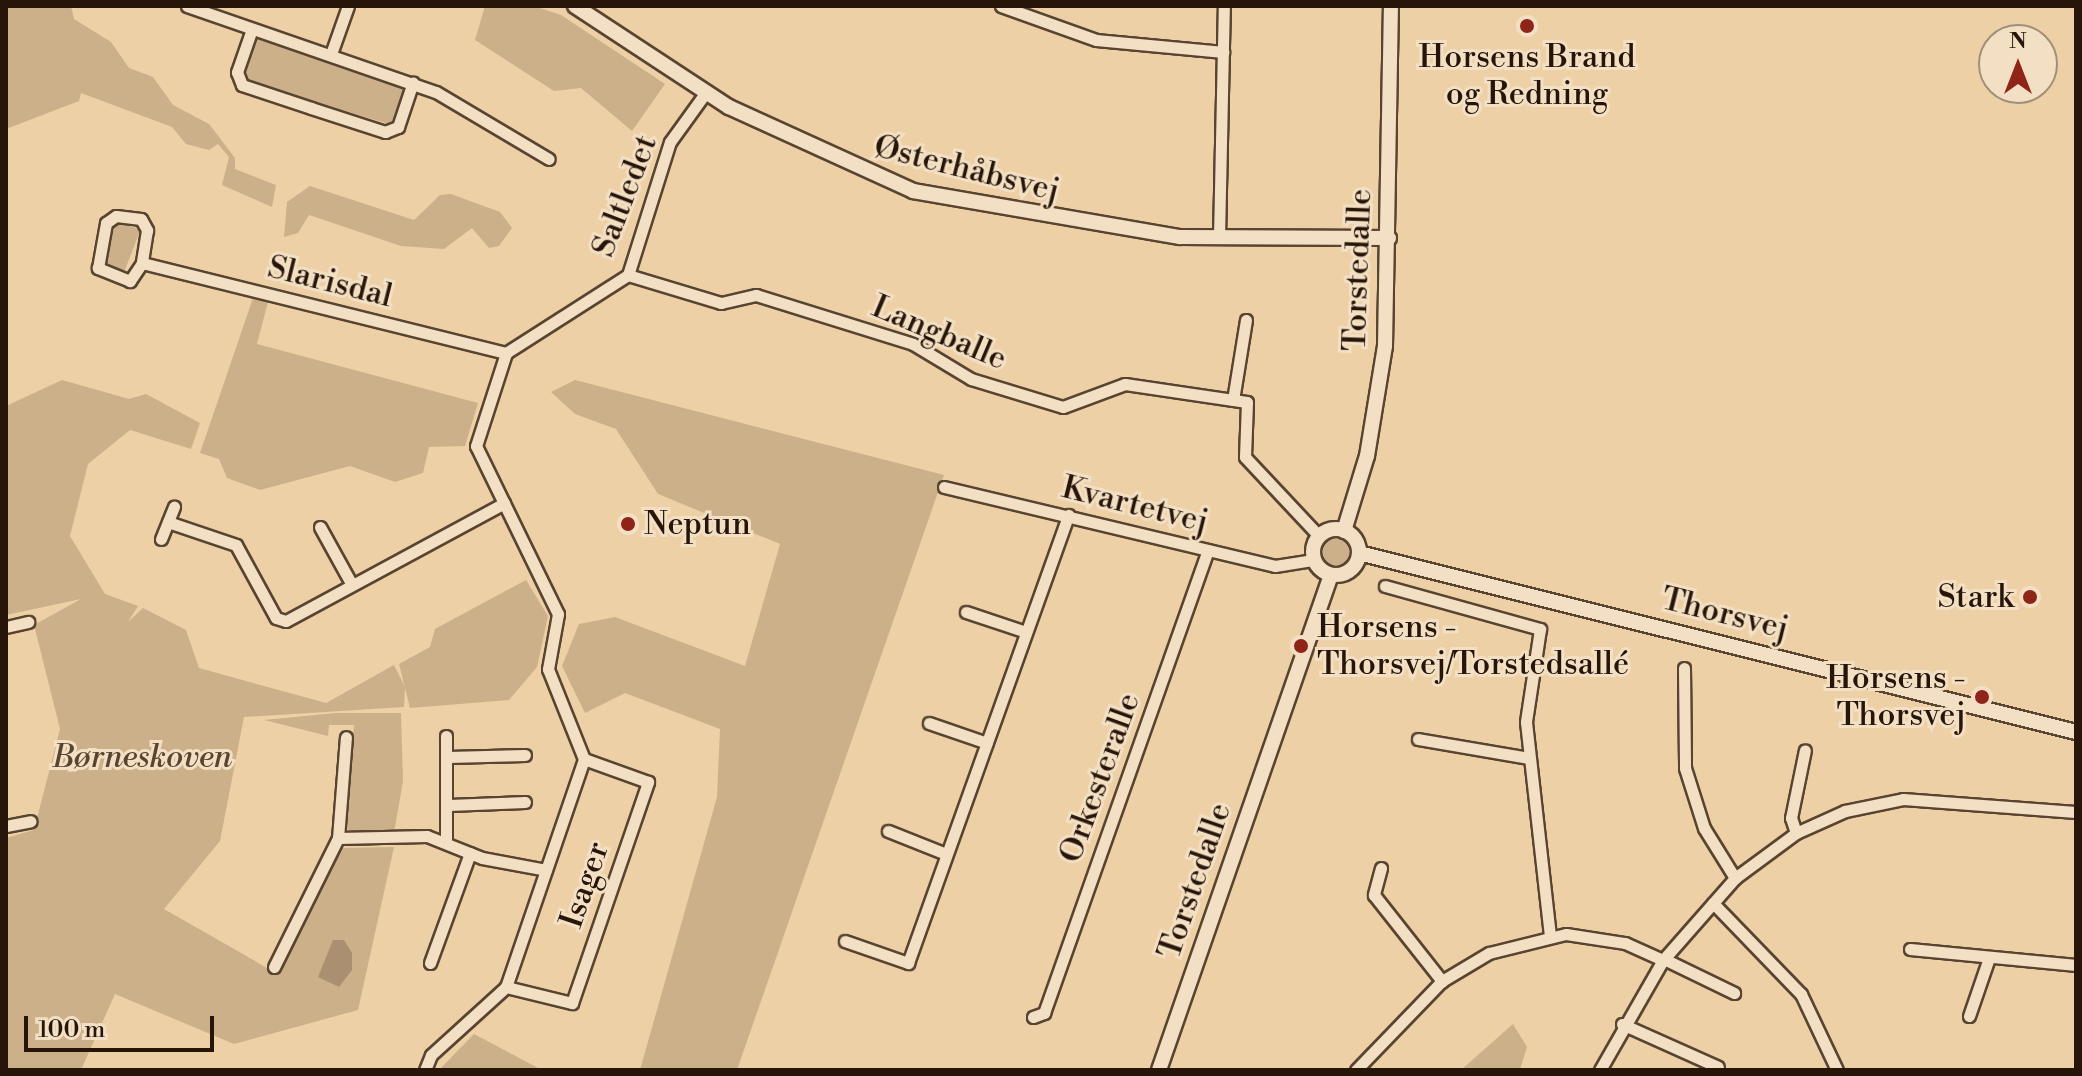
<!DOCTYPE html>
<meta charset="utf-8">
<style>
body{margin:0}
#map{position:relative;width:2082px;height:1076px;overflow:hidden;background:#edd0a5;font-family:"Libre Bodoni",serif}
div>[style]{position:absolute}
.green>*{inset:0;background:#cbb08a;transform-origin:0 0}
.round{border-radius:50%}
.water>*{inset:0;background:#aa9070}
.roads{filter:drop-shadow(2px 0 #584430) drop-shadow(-2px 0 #584430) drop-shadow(0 2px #584430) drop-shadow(0 -2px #584430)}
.minor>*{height:11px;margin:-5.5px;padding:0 5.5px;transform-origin:5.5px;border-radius:5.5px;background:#f3e0c4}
.tertiary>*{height:14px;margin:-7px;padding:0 7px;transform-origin:7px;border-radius:7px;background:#f3e0c4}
.tertiary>.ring{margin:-7px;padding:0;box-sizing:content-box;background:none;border:14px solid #f3e0c4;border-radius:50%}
.dots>*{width:22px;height:22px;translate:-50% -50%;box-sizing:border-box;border:4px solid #f3e0c4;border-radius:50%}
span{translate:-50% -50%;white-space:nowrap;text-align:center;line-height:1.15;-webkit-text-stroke:6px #f3e0c4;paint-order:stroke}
.poi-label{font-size:32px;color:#271509}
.left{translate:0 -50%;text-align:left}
.right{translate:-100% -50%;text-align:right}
.street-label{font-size:32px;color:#271509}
.park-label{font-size:32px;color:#584430;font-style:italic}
.frame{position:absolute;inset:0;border:8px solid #271509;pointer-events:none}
.north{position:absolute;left:1978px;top:24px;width:80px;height:80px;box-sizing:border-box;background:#f3e0c4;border:2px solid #a18f79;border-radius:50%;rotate:0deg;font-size:22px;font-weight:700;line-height:32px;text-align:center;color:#271509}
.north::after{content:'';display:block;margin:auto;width:28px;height:36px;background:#8f2418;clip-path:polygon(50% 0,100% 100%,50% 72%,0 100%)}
.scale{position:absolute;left:24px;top:1016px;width:190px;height:36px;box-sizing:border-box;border:4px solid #271509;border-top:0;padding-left:10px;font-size:24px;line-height:28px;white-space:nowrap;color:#271509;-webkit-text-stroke:6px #f3e0c4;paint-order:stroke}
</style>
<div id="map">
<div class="green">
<div style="clip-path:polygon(6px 6px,71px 6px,74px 19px,111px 42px,129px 68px,153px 77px,173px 105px,209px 124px,235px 158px,235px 169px,276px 185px,272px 207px,222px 185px,229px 157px,218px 144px,209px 150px,186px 144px,172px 127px,81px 93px,79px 101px,6px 129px)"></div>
<div style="clip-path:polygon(485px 6px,534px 6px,561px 15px,665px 84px,632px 131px,581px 88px,554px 91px,475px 40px)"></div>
<div style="clip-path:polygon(259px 35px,400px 83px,405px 89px,392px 125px,243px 80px)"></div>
<div style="clip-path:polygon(310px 186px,414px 220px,440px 195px,451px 194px,500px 212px,512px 228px,499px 246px,489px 248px,472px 228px,444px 249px,401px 246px,309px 215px,298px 233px,284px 237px,287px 202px)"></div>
<div style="left:117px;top:221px;width:25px;height:48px;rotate:21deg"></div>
<div style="clip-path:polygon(253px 298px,268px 302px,257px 344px,478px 403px,465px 446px,429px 447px,423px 473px,395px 482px,350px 466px,260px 490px,227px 478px,219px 459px,200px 453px)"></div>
<div style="clip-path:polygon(62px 380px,129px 399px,146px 394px,200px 423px,191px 449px,130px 430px,88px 464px,70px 536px,105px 594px,138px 606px,128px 622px,143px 608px,186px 630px,199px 668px,326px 703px,394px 665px,405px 687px,404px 707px,244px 717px,220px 841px,164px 909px,276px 973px,341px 848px,394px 847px,358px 1010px,234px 1044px,115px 994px,81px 1070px,6px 1070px,6px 838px,34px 830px,60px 729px,34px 625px,81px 599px,6px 615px,6px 406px)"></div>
<div style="clip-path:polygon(575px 380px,944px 475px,737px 1070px,640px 1070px,717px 797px,720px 729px,625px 693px,585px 713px,562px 666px,579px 624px,615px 617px,745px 666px,780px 544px,658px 494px,616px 429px,575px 414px,551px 392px)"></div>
<div class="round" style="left:1319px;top:535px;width:32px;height:32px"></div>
<div style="clip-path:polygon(526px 580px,548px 616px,537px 667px,509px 700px,410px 708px,399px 664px,430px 647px,435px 629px)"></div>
<div style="clip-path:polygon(336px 713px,401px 713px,403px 781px,394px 833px,353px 834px,345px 827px,354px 725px,329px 725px,328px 736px,264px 720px)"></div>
<div style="clip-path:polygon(1513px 1024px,1527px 1047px,1520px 1070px,1461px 1070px)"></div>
<div style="clip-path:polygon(474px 1034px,542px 1070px,439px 1070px)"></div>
</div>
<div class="water">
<div style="clip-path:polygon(333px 940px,344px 940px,352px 953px,352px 970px,339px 987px,318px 977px)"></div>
</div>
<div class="roads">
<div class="minor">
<div style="left:187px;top:6px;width:263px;rotate:19.1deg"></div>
<div style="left:436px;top:92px;width:131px;rotate:30.7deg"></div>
<div style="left:1001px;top:6px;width:101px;rotate:19.7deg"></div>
<div style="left:1096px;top:40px;width:128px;rotate:5.4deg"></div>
<div style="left:252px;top:29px;width:46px;rotate:109.2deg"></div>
<div style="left:237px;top:72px;width:14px;rotate:69deg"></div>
<div style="left:242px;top:85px;width:73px;rotate:18.4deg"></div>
<div style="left:311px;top:108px;width:78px;rotate:18deg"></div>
<div style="left:385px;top:132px;width:14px;rotate:-21deg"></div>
<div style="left:398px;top:127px;width:47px;rotate:-71.6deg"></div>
<div style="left:331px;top:54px;width:51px;rotate:-70.5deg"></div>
<div style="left:1219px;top:238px;width:232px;rotate:-88.8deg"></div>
<div style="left:142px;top:263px;width:22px;rotate:124deg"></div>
<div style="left:130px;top:281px;width:35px;rotate:-158deg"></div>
<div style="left:98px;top:268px;width:46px;rotate:-79.9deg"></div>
<div style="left:106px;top:223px;width:12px;rotate:-35deg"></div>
<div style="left:116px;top:216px;width:25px;rotate:7deg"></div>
<div style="left:141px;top:219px;width:13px;rotate:61deg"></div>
<div style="left:147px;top:230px;width:33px;rotate:99deg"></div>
<div style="left:142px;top:263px;width:375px;rotate:13.9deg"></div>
<div style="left:628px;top:275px;width:97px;rotate:16.8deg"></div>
<div style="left:721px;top:303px;width:36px;rotate:-13deg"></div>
<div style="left:756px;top:295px;width:164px;rotate:17.3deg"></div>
<div style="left:913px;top:344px;width:68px;rotate:31.1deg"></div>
<div style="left:971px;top:379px;width:96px;rotate:16.9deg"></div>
<div style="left:1063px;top:407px;width:66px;rotate:-20.4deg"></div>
<div style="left:1125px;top:384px;width:123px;rotate:8.4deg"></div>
<div style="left:1247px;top:402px;width:55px;rotate:92.1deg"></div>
<div style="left:1245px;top:457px;width:108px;rotate:46.9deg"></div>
<div style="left:1233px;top:400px;width:81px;rotate:-80.8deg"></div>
<div style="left:944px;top:487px;width:340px;rotate:13.4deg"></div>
<div style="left:1275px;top:566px;width:39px;rotate:-9deg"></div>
<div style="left:168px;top:522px;width:72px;rotate:18.7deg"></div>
<div style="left:236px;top:545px;width:83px;rotate:61.3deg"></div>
<div style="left:276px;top:618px;width:10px;rotate:17deg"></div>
<div style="left:286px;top:621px;width:248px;rotate:-28.4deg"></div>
<div style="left:320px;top:527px;width:66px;rotate:61.1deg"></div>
<div style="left:161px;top:539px;width:35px;rotate:-68deg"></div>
<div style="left:1385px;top:586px;width:161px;rotate:15.5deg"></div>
<div style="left:1540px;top:629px;width:94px;rotate:98.6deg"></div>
<div style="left:1526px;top:722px;width:214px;rotate:83.6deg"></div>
<div style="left:966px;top:612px;width:63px;rotate:18.4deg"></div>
<div style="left:6px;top:627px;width:23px;rotate:-13deg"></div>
<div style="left:1684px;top:668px;width:100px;rotate:89.4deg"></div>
<div style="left:1685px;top:768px;width:63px;rotate:72.4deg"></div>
<div style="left:1704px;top:828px;width:59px;rotate:58.2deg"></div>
<div style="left:929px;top:723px;width:61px;rotate:19deg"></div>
<div style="left:1418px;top:739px;width:113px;rotate:9.7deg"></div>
<div style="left:448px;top:757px;width:77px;rotate:-1.5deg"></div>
<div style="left:449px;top:805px;width:76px;rotate:-2.3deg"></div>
<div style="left:6px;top:826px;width:25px;rotate:-11deg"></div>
<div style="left:888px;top:831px;width:62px;rotate:21.6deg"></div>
<div style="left:1796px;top:833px;width:16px;rotate:-108deg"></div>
<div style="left:1791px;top:818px;width:69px;rotate:-78.4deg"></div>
<div style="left:338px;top:838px;width:101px;rotate:-85.5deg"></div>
<div style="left:446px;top:841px;width:105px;rotate:-90deg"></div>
<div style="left:1381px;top:868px;width:28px;rotate:105deg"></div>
<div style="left:1374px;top:895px;width:110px;rotate:51.7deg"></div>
<div style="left:1713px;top:903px;width:127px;rotate:46deg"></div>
<div style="left:1801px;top:994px;width:84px;rotate:64.7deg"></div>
<div style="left:845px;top:941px;width:67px;rotate:19.2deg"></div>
<div style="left:908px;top:963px;width:476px;rotate:-70.3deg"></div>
<div style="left:1910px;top:949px;width:167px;rotate:5.5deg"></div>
<div style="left:1664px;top:959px;width:78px;rotate:25.9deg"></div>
<div style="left:430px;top:963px;width:117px;rotate:-70deg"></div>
<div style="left:274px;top:967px;width:144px;rotate:-63.6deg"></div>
<div style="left:338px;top:838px;width:89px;rotate:-1.3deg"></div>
<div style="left:427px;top:836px;width:59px;rotate:21.8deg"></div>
<div style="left:482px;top:858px;width:65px;rotate:10.6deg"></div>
<div style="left:506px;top:987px;width:68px;rotate:13.6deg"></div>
<div style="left:572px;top:1003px;width:234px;rotate:-71deg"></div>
<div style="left:648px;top:782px;width:68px;rotate:-160.2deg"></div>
<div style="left:1969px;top:1016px;width:61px;rotate:-71deg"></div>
<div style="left:1033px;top:1017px;width:12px;rotate:-20deg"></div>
<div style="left:1044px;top:1013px;width:491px;rotate:-70.5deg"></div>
<div style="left:1622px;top:1024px;width:105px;rotate:24.1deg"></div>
<div style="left:425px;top:1070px;width:16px;rotate:-68deg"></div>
<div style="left:431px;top:1055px;width:101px;rotate:-42.2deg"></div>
<div style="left:506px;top:987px;width:241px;rotate:-71.1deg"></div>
<div style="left:584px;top:759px;width:97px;rotate:-111.8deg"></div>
<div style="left:548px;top:669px;width:56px;rotate:-79.7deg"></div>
<div style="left:558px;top:614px;width:187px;rotate:-116deg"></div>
<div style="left:476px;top:446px;width:98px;rotate:-72.1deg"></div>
<div style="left:506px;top:353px;width:145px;rotate:-32.6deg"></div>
<div style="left:628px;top:275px;width:139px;rotate:-72.5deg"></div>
<div style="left:670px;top:142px;width:62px;rotate:-54.2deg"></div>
<div style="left:1356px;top:1070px;width:124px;rotate:-46deg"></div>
<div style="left:1442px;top:981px;width:55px;rotate:-30.8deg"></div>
<div style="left:1489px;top:953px;width:79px;rotate:-13.9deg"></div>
<div style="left:1566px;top:934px;width:60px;rotate:8.7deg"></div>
<div style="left:1625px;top:943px;width:42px;rotate:24.1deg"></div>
<div style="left:1600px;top:1070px;width:127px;rotate:-60.2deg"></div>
<div style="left:1663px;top:960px;width:109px;rotate:-48.7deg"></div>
<div style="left:1735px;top:878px;width:76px;rotate:-36.4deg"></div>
<div style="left:1796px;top:833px;width:54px;rotate:-24.2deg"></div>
<div style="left:1845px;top:811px;width:59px;rotate:-11.7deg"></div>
<div style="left:1903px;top:799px;width:173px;rotate:4.3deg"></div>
</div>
<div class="tertiary">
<div style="left:575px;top:6px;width:184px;rotate:33.3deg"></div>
<div style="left:729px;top:107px;width:202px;rotate:24.5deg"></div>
<div style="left:913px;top:191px;width:271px;rotate:9.8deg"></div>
<div style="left:1180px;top:237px;width:209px;rotate:0.3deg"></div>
<div class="ring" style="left:1313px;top:529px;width:32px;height:32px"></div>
<div style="left:1344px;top:531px;width:78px;rotate:-73deg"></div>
<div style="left:1367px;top:456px;width:111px;rotate:-80.7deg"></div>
<div style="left:1385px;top:346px;width:340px;rotate:-89deg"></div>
<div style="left:1359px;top:553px;width:739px;rotate:14.02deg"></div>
<div style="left:1159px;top:1070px;width:524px;rotate:-70.84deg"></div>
</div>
</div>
<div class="dots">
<div style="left:1527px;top:26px;background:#8f2418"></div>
<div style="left:628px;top:524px;background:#8f2418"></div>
<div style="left:2030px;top:597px;background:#8f2418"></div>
<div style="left:1301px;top:646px;background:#8f2418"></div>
<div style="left:1982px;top:697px;background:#8f2418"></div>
</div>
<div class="poi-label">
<span style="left:1527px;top:76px">Horsens Brand<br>og Redning</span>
<span class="left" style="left:644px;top:524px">Neptun</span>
<span class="right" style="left:2014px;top:597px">Stark</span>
<span class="left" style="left:1317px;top:646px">Horsens -<br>Thorsvej/Torstedsallé</span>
<span class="right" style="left:1966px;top:697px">Horsens -<br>Thorsvej</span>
</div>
<div class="street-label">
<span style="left:967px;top:169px;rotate:14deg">Østerhåbsvej</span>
<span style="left:625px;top:196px;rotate:-69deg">Saltledet</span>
<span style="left:1358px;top:270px;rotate:-88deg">Torstedalle</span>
<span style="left:330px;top:282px;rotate:14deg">Slarisdal</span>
<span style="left:939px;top:333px;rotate:23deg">Langballe</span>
<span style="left:1135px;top:505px;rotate:14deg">Kvartetvej</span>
<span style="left:1725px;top:614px;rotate:14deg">Thorsvej</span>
<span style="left:1100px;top:778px;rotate:-70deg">Orkesteralle</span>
<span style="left:1195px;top:881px;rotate:-71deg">Torstedalle</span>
<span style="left:585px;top:885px;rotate:-71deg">Isager</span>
</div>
<div class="park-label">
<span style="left:142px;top:757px">Børneskoven</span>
</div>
<div class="frame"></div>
<div class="north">N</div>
<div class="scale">100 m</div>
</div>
